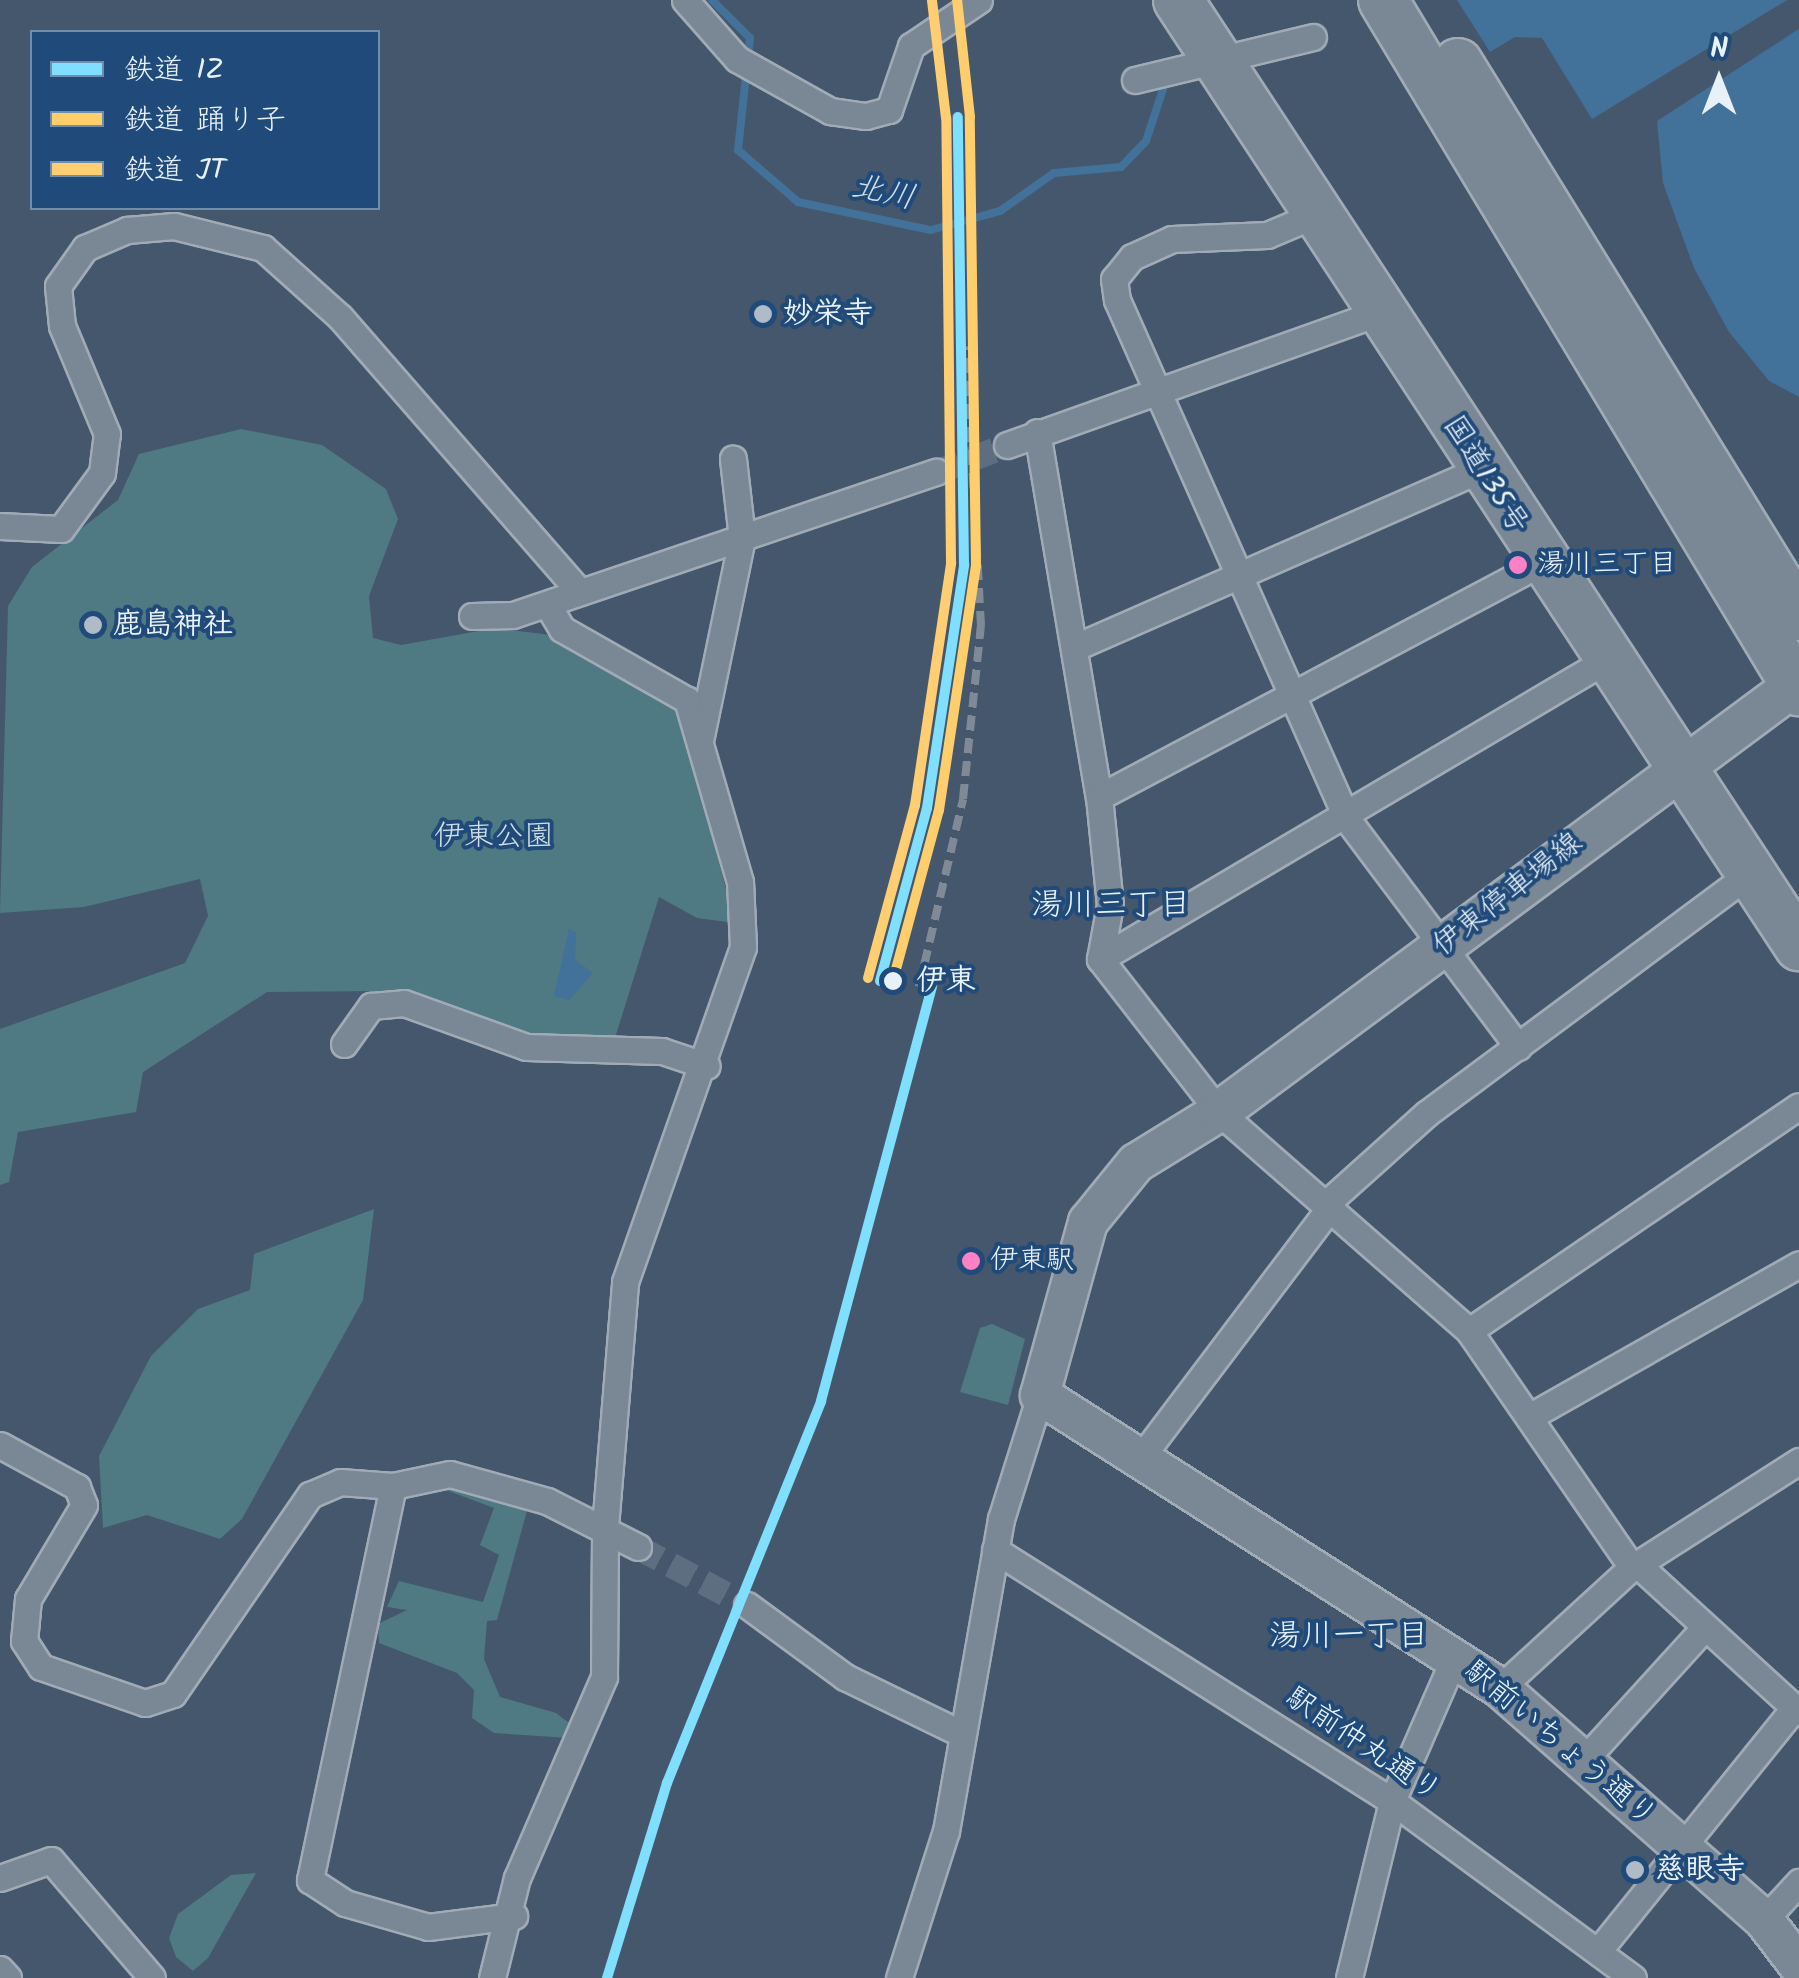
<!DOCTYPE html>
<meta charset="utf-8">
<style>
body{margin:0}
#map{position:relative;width:1799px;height:1978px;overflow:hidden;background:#45576c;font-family:Kalam,"Klee One",sans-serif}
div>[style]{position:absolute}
.green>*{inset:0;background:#4f7983}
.water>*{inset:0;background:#42719a}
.stream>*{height:8px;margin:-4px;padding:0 4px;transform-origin:4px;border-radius:4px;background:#42719a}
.street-tunnel>*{height:25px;margin-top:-12.5px;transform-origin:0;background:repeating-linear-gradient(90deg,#5d6e81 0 25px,transparent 0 37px)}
.roads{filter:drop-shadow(2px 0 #a1abb6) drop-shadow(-2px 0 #a1abb6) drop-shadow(0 2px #a1abb6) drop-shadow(0 -2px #a1abb6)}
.street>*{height:25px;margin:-12.5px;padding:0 12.5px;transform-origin:12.5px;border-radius:12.5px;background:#7a8794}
.secondary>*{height:38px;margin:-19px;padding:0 19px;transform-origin:19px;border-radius:19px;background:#7a8794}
.primary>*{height:40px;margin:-20px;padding:0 20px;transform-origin:20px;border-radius:20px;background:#7a8794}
.highway>*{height:48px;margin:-24px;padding:0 24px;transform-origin:24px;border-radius:24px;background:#7a8794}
.rail>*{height:8px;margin-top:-4px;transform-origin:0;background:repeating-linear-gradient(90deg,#808a96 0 15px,transparent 0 23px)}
.rail-1>*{height:10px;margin:-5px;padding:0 5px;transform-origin:5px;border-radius:5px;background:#80dfff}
.rail-2>*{height:10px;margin:-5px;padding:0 5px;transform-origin:5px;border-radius:5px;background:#fece6d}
.rail-3>*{height:10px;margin:-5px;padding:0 5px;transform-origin:5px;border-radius:5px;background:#ffce73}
.dots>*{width:28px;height:28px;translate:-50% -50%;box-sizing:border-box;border:5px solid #1f4a7a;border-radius:50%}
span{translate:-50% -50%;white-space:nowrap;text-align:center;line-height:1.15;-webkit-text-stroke:8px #1f4a7a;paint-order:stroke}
.bus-label{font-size:28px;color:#e8f1f8}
.left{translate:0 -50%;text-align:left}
.poi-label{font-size:30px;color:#e8f1f8;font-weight:700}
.street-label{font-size:30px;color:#e8f1f8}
.park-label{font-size:30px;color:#d1e0e7}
.stop-label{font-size:30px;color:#e8f1f8;font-weight:700}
.water-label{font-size:32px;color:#cfdeea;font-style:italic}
.neighbourhood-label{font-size:32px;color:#e8f1f8}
.legend{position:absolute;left:30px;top:30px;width:350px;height:180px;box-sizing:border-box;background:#1f4a7a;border:2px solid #6f8dac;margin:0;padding:12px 18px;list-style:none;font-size:30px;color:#e8f1f8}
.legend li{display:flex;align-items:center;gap:20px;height:50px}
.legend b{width:50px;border:2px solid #6f8dac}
.north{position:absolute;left:1669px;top:30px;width:100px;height:100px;-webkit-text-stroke:8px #1f4a7a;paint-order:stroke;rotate:0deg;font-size:28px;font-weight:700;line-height:40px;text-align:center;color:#e8f1f8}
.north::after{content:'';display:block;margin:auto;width:35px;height:45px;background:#e8f1f8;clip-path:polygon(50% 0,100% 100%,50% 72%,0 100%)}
</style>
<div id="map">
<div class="green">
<div style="clip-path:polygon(241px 429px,322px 445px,386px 489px,398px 519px,369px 596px,373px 638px,401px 645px,495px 628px,559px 636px,677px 704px,735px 923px,697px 918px,659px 897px,615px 1038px,524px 1040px,380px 991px,267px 992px,143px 1072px,136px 1112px,18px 1132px,9px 1182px,0 1185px,0 1029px,185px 963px,208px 916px,200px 879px,84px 907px,0 913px,8px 606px,32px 567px,118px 500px,139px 454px)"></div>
<div style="clip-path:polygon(374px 1209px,363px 1300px,242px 1519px,220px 1539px,147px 1515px,103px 1528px,99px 1456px,151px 1356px,198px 1309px,250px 1290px,254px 1254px)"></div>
<div style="clip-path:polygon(992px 1324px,1025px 1339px,1008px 1405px,960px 1392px,980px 1328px)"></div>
<div style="clip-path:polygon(462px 1486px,528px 1507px,497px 1620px,487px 1621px,484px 1659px,500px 1697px,556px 1713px,573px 1726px,569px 1738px,494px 1733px,472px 1718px,474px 1690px,457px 1673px,379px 1643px,378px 1624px,407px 1610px,387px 1607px,399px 1581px,483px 1602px,499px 1555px,480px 1545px,494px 1508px,438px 1487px)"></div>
<div style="clip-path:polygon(256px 1873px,208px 1958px,193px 1971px,176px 1957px,169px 1938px,178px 1914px,231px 1875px)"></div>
</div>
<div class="water">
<div style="clip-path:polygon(1457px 0,1787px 0,1592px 119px,1542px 38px,1515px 37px,1490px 52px)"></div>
<div style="clip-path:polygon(1799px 29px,1799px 397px,1769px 381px,1729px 332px,1694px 268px,1663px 183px,1657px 121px)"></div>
<div style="clip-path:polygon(569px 929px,576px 932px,575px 960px,593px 973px,569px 1000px,554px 996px)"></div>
</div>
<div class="stream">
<div style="left:712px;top:0;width:54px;rotate:45deg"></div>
<div style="left:750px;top:38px;width:113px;rotate:96.1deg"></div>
<div style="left:738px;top:150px;width:79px;rotate:40.9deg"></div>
<div style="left:798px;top:202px;width:136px;rotate:11.9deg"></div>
<div style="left:931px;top:230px;width:72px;rotate:-15.4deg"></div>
<div style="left:1000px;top:211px;width:66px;rotate:-35.1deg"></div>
<div style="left:1054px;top:173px;width:67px;rotate:-5.1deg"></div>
<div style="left:1121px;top:167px;width:36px;rotate:-46deg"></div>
<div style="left:1146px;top:141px;width:67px;rotate:-71.8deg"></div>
</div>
<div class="street-tunnel">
<div style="left:936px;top:472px;width:76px;rotate:-20.8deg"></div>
<div style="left:638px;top:1547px;width:123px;rotate:28deg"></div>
</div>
<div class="roads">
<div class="street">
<div style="left:685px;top:0;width:79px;rotate:48.6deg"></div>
<div style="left:737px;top:59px;width:107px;rotate:29.2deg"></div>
<div style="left:830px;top:111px;width:36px;rotate:8deg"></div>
<div style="left:866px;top:116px;width:24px;rotate:-15deg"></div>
<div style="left:889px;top:110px;width:68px;rotate:-71deg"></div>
<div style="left:911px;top:46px;width:82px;rotate:-34.1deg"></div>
<div style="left:1135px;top:80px;width:183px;rotate:-13.6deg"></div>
<div style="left:1317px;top:214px;width:54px;rotate:157.2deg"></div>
<div style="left:1267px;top:235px;width:95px;rotate:177.6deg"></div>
<div style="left:1172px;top:239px;width:44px;rotate:155.8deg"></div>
<div style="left:1132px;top:257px;width:28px;rotate:129deg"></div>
<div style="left:1114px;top:279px;width:21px;rotate:82deg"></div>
<div style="left:1117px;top:300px;width:568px;rotate:66.1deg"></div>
<div style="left:1347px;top:819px;width:285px;rotate:53.1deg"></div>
<div style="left:1037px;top:432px;width:370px;rotate:80.4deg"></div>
<div style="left:1099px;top:797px;width:109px;rotate:84.2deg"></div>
<div style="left:1110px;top:905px;width:55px;rotate:100.5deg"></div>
<div style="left:1100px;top:959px;width:194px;rotate:52.1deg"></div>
<div style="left:1219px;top:1112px;width:332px;rotate:41.2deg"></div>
<div style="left:1469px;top:1331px;width:287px;rotate:55.4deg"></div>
<div style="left:1007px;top:445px;width:399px;rotate:-19.6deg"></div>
<div style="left:0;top:526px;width:61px;rotate:2.8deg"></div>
<div style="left:61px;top:529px;width:69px;rotate:-53.8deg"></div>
<div style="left:102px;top:473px;width:39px;rotate:-83deg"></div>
<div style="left:107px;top:434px;width:117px;rotate:-112.6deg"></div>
<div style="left:62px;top:326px;width:40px;rotate:-95.7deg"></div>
<div style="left:58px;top:286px;width:47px;rotate:-54.6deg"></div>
<div style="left:85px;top:248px;width:46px;rotate:-23.2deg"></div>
<div style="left:127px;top:230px;width:47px;rotate:-4.9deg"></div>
<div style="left:174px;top:226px;width:92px;rotate:13.9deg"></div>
<div style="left:263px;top:248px;width:103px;rotate:41.9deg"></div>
<div style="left:340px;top:317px;width:365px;rotate:48.9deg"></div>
<div style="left:472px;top:616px;width:41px;rotate:-1.4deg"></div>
<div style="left:513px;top:615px;width:447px;rotate:-18.7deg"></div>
<div style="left:1078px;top:646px;width:441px;rotate:-23.7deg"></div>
<div style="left:701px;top:736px;width:202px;rotate:-78.3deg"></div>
<div style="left:742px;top:538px;width:80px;rotate:-96.5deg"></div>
<div style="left:1099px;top:797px;width:500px;rotate:-27.9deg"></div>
<div style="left:1100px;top:959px;width:590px;rotate:-30.56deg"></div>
<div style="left:344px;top:1044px;width:47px;rotate:-54.6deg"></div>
<div style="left:371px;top:1006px;width:33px;rotate:-5deg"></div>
<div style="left:404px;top:1003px;width:130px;rotate:19.8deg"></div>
<div style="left:526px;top:1047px;width:136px;rotate:1.7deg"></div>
<div style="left:662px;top:1051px;width:47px;rotate:18.4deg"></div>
<div style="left:1328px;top:1202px;width:132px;rotate:-41.9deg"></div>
<div style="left:1426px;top:1114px;width:404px;rotate:-36.6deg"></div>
<div style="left:1469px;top:1331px;width:399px;rotate:-34.3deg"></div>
<div style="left:1529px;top:1417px;width:310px;rotate:-29.5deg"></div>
<div style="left:0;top:1445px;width:88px;rotate:28.6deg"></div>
<div style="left:77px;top:1487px;width:19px;rotate:69deg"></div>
<div style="left:84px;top:1505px;width:109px;rotate:120.8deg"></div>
<div style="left:28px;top:1599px;width:42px;rotate:95.4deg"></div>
<div style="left:24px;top:1641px;width:31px;rotate:57deg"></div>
<div style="left:41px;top:1667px;width:110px;rotate:19.1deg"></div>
<div style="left:145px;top:1703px;width:29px;rotate:-18deg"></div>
<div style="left:173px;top:1694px;width:242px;rotate:-55.5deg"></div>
<div style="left:310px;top:1495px;width:33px;rotate:-23deg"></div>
<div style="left:340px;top:1482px;width:53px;rotate:4.3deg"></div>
<div style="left:393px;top:1486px;width:58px;rotate:-11.9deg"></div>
<div style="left:450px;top:1474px;width:101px;rotate:15.6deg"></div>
<div style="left:547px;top:1501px;width:102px;rotate:26.8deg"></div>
<div style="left:1142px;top:1456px;width:315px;rotate:-52.9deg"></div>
<div style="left:393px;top:1486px;width:403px;rotate:101.9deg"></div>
<div style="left:310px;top:1880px;width:42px;rotate:33.3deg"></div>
<div style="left:345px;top:1903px;width:86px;rotate:16.1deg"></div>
<div style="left:428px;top:1927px;width:87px;rotate:-7.3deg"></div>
<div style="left:995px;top:1550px;width:470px;rotate:32.3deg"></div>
<div style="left:1392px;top:1801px;width:299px;rotate:36.3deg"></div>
<div style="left:1637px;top:1564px;width:219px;rotate:42.4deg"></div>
<div style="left:747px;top:1605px;width:122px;rotate:36.3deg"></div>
<div style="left:845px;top:1677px;width:128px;rotate:26deg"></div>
<div style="left:1500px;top:1688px;width:176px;rotate:-42.5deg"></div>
<div style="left:1630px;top:1569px;width:201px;rotate:-32.6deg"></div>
<div style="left:1584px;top:1760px;width:177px;rotate:-47.7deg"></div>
<div style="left:0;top:1878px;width:54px;rotate:-19.4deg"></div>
<div style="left:51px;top:1860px;width:155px;rotate:49.4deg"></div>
<div style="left:1764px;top:1920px;width:52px;rotate:-47.4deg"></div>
<div style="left:1599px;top:1950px;width:311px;rotate:-51.1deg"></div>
<div style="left:0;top:1969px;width:12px;rotate:48deg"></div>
<div style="left:492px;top:1978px;width:103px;rotate:-76deg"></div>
<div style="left:517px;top:1878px;width:219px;rotate:-66.6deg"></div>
<div style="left:604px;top:1677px;width:150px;rotate:-89.6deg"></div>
<div style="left:605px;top:1527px;width:246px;rotate:-85.3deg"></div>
<div style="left:625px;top:1282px;width:355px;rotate:-70.6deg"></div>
<div style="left:743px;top:947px;width:65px;rotate:-92.6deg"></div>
<div style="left:740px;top:882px;width:190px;rotate:-106.2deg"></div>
<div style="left:687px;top:700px;width:144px;rotate:-150.4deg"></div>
<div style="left:562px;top:629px;width:29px;rotate:-121deg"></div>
<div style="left:899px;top:1978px;width:154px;rotate:-72.3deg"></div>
<div style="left:946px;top:1831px;width:317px;rotate:-80deg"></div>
<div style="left:1001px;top:1519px;width:130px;rotate:-72.5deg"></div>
<div style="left:1349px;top:1978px;width:182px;rotate:-76.3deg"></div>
<div style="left:1392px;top:1801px;width:158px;rotate:-66.5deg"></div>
</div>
<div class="secondary">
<div style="left:1219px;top:1112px;width:97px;rotate:148.4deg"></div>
<div style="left:1136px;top:1163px;width:76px;rotate:129.1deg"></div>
<div style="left:1088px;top:1222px;width:180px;rotate:105.5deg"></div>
<div style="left:1040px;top:1395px;width:545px;rotate:32.5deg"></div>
<div style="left:1500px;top:1688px;width:351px;rotate:41.3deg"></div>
<div style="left:1764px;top:1920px;width:58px;rotate:52.7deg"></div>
</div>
<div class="primary">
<div style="left:1219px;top:1112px;width:722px;rotate:-36.55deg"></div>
</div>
<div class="highway">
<div style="left:1178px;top:0;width:1132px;rotate:56.72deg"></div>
<div style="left:1383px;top:0;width:807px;rotate:58.95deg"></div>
<div style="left:1458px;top:63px;width:650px;rotate:58.34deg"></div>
</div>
</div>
<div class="rail">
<div style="left:919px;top:987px;width:193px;rotate:-76.8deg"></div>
<div style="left:963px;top:799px;width:174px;rotate:-84.1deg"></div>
<div style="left:981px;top:626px;width:280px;rotate:-93.1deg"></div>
</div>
<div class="rail-1">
<div style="left:880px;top:981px;width:179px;rotate:-74.8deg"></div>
<div style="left:927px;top:808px;width:246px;rotate:-81.3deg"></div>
<div style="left:964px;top:565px;width:448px;rotate:-90.8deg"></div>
<div style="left:607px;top:1978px;width:204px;rotate:-72.9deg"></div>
<div style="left:667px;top:1783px;width:412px;rotate:-68deg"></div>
<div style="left:821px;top:1401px;width:429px;rotate:-75deg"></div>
</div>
<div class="rail-2">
<div style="left:892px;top:984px;width:180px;rotate:-74.9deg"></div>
<div style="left:939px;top:810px;width:247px;rotate:-81.4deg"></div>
<div style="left:976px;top:566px;width:449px;rotate:-90.8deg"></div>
<div style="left:970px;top:117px;width:118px;rotate:-96.3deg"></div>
</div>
<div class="rail-3">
<div style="left:868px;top:978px;width:179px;rotate:-74.8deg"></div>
<div style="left:915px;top:805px;width:244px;rotate:-81.5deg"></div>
<div style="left:951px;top:564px;width:446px;rotate:-90.6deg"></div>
<div style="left:946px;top:118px;width:118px;rotate:-96.8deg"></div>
</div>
<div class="dots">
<div style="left:763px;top:314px;background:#afbbc7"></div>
<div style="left:1518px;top:565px;background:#ff80c5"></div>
<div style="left:93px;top:625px;background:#afbbc7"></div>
<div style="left:893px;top:981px;background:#e8f1f8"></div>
<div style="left:971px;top:1261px;background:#ff80c5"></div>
<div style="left:1635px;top:1870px;background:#afbbc7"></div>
</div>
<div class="bus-label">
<span class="left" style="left:1537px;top:565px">湯川三丁目</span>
<span class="left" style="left:990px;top:1261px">伊東駅</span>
</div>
<div class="poi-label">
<span class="left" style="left:783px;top:314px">妙栄寺</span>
<span class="left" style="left:113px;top:625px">鹿島神社</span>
<span class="left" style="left:1655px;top:1870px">慈眼寺</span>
</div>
<div class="street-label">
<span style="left:1485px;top:475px;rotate:58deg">国道135号</span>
<span style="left:1508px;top:895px;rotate:-38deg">伊東停車場線</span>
<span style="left:1560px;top:1744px;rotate:40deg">駅前いちょう通り</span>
<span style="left:1363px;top:1745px;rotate:34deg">駅前仲丸通り</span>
</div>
<div class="park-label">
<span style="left:494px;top:837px">伊東公園</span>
</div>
<div class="stop-label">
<span class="left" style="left:916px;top:981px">伊東</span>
</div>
<div class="water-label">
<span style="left:883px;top:194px;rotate:12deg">北川</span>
</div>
<div class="neighbourhood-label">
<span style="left:1111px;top:906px">湯川三丁目</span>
<span style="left:1349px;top:1637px">湯川一丁目</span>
</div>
<ul class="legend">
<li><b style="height:12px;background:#80dfff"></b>鉄道 IZ</li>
<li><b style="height:12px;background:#fece6d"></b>鉄道 踊り子</li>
<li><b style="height:12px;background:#ffce73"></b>鉄道 JT</li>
</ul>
<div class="north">N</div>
</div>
